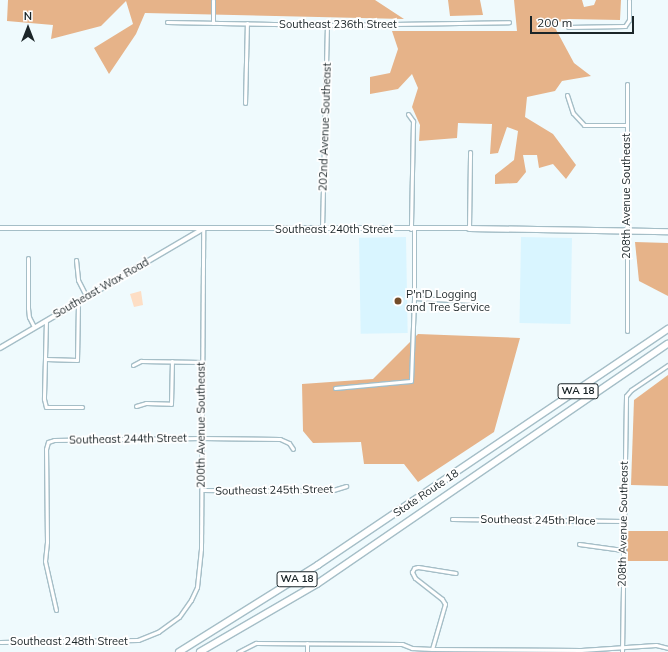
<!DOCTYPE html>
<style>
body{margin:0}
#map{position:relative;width:668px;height:652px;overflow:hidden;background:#effafd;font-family:Mulish,sans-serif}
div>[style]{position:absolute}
.built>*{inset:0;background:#d9f5ff;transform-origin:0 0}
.green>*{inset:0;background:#fddec5}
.forest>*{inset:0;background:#e6b389;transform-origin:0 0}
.roads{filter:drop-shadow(1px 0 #a5bec7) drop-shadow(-1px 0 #a5bec7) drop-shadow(0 1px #a5bec7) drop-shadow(0 -1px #a5bec7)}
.minor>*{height:3px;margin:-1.5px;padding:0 1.5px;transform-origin:1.5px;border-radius:1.5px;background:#fff}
.tertiary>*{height:4px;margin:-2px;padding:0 2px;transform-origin:2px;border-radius:2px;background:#fff}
.secondary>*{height:4.5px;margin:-2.25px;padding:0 2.25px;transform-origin:2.25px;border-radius:2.25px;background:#fff}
.motorway>*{height:5.5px;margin:-2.75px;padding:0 2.75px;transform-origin:2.75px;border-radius:2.75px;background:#fff}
.dots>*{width:11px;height:11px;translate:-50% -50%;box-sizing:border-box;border:2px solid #fff;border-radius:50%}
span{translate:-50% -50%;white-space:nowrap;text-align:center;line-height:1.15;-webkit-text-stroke:3.5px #fff;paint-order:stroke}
.shield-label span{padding:1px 3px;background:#fff;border:1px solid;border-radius:3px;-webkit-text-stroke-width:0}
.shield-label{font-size:10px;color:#1b2528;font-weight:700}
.street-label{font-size:11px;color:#1b2528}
.poi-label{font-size:11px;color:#1b2528}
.left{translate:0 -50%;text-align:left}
.north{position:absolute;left:8px;top:8px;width:40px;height:40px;-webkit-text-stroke:3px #fff;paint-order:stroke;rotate:0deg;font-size:11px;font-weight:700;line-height:16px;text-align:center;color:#1b2528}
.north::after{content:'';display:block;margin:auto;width:14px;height:18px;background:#1b2528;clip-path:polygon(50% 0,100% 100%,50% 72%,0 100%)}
.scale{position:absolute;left:530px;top:16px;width:104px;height:18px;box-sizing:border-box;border:2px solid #1b2528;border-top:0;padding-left:5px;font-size:12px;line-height:14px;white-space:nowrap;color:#1b2528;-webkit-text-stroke:3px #fff;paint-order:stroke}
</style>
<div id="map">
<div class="built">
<div style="left:406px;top:237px;width:96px;height:47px;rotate:89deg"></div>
<div style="left:521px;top:237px;width:51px;height:86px;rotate:1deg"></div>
</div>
<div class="green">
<div style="clip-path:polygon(141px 291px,143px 305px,134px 307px,130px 294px)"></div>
</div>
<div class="forest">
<div style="clip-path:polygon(8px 0,375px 0,404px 19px,145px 13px,136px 34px,109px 74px,94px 48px,133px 24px,126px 1px,101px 26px,51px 39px,53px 25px,7px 21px)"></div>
<div style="clip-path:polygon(448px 0,480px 0,483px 15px,450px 16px)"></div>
<div style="clip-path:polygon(514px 0,582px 0,584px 7px,594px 5px,596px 0,621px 0,620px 20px,568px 19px,553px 24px,574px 63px,591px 76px,562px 81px,555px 91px,527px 97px,525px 117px,553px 134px,576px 165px,566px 179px,553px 164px,539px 168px,537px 155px,523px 155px,526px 172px,517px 183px,495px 184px,495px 175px,514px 160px,518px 131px,507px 127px,498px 153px,490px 154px,492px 124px,458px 123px,457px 138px,419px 141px,420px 125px,412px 107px,418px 88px,412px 74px,398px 89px,370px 94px,370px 77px,390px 73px,398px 49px,392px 31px,517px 31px)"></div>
<div style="clip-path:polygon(635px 242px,668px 243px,668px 296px,639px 281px)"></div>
<div style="clip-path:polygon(418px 334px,520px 338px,494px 432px,418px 482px,404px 464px,364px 464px,361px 442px,313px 443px,303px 431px,302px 384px,373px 379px)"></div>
<div style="clip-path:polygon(668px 375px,668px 486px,631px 485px,634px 400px)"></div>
<div style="left:668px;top:531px;width:30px;height:41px;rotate:90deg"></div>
</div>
<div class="roads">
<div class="minor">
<div style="left:167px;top:22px;width:160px;rotate:1.1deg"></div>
<div style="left:327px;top:25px;width:182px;rotate:-0.9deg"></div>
<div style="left:213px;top:23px;width:23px;rotate:-90deg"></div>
<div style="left:568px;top:27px;width:57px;rotate:-1deg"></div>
<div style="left:625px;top:26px;width:7px;rotate:-56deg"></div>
<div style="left:629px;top:20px;width:20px;rotate:-90deg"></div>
<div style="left:567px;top:95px;width:19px;rotate:72deg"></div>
<div style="left:573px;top:113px;width:16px;rotate:47deg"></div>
<div style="left:584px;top:125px;width:43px"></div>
<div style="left:245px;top:103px;width:80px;rotate:-88.6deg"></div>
<div style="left:408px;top:114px;width:9px;rotate:54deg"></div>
<div style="left:413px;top:121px;width:108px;rotate:91.1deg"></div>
<div style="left:469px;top:228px;width:76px;rotate:-89.2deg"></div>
<div style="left:322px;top:229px;width:204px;rotate:-88.6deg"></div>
<div style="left:28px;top:258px;width:50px;rotate:90deg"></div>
<div style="left:28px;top:308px;width:9px;rotate:84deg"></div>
<div style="left:29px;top:317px;width:11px;rotate:63deg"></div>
<div style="left:76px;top:260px;width:20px;rotate:84deg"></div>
<div style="left:78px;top:280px;width:18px;rotate:63deg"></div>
<div style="left:414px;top:298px;width:60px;rotate:2.9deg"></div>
<div style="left:46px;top:320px;width:79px;rotate:91.5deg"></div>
<div style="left:44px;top:399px;width:8px;rotate:76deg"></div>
<div style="left:46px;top:407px;width:36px"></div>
<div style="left:627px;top:331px;width:247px;rotate:-90deg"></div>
<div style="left:46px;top:359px;width:31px;rotate:2deg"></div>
<div style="left:77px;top:360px;width:58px;rotate:-89deg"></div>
<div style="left:133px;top:365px;width:9px;rotate:-27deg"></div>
<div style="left:141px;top:361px;width:60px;rotate:1deg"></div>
<div style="left:335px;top:388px;width:76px;rotate:-5.3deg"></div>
<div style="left:411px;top:381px;width:83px;rotate:-87.9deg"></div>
<div style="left:414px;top:298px;width:69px;rotate:-90deg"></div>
<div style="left:136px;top:406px;width:10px;rotate:-17deg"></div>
<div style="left:146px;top:403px;width:25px;rotate:2deg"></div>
<div style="left:171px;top:404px;width:43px;rotate:-88.7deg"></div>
<div style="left:202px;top:490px;width:128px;rotate:0.4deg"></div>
<div style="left:330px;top:491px;width:17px;rotate:-17deg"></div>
<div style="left:452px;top:519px;width:171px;rotate:0.7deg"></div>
<div style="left:579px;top:544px;width:44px;rotate:7.8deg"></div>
<div style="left:56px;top:610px;width:50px;rotate:-102.7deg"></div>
<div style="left:45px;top:561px;width:19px;rotate:-84deg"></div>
<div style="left:47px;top:542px;width:93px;rotate:-90.6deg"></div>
<div style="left:46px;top:449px;width:7px;rotate:-74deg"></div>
<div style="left:48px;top:442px;width:6px;rotate:-18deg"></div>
<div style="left:54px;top:440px;width:148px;rotate:-0.8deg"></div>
<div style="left:202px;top:438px;width:78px;rotate:0.7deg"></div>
<div style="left:280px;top:439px;width:10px;rotate:24deg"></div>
<div style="left:289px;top:443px;width:7px;rotate:56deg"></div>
<div style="left:0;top:642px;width:138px;rotate:-0.8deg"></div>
<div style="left:138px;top:640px;width:22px;rotate:-22deg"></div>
<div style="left:158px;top:632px;width:26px;rotate:-36deg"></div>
<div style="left:179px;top:617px;width:21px;rotate:-55deg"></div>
<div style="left:191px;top:600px;width:14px;rotate:-65deg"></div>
<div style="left:197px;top:587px;width:38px;rotate:-84deg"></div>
<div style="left:201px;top:549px;width:320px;rotate:-89.6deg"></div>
<div style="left:432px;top:649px;width:47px;rotate:-73.9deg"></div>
<div style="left:445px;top:604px;width:6px;rotate:-121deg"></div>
<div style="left:442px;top:599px;width:34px;rotate:-142deg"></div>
<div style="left:415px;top:578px;width:7px;rotate:-117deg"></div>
<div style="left:412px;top:572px;width:4px;rotate:-63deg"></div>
<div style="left:414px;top:568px;width:4px;rotate:-14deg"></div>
<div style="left:418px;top:567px;width:38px;rotate:9deg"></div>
<div style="left:238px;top:652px;width:20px;rotate:-27deg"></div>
<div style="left:256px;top:643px;width:146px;rotate:0.4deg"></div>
<div style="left:402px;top:644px;width:11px;rotate:22deg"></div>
<div style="left:412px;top:648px;width:20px;rotate:3deg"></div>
<div style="left:432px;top:649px;width:149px;rotate:0.4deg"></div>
<div style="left:581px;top:650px;width:75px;rotate:-3.8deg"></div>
<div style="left:656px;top:645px;width:12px;rotate:14deg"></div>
<div style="left:307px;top:652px;width:9px;rotate:-90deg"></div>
<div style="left:622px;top:652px;width:256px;rotate:-89.1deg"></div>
<div style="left:626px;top:396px;width:8px;rotate:-50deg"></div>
<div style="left:631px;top:390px;width:45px;rotate:-34deg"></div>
</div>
<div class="tertiary">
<div style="left:0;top:348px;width:235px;rotate:-30.4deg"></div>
</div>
<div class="secondary">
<div style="left:0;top:228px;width:469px"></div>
<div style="left:469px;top:228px;width:199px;rotate:0.9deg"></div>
</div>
<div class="motorway">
<div style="left:179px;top:652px;width:164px;rotate:-32deg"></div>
<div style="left:318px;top:565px;width:422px;rotate:-34deg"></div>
<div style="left:200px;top:652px;width:135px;rotate:-30.2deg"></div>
<div style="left:317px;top:584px;width:425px;rotate:-34.4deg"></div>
</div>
</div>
<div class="dots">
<div style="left:398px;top:301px;background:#734c2a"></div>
</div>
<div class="shield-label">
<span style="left:578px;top:391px">WA 18</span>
<span style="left:297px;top:579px">WA 18</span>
</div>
<div class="street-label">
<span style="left:338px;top:24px">Southeast 236th Street</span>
<span style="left:325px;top:127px;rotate:-88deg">202nd Avenue Southeast</span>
<span style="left:626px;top:196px;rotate:-90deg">208th Avenue Southeast</span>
<span style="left:334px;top:229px">Southeast 240th Street</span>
<span style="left:101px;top:288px;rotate:-30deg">Southeast Wax Road</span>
<span style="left:201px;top:425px;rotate:-90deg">200th Avenue Southeast</span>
<span style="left:128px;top:439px;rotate:-1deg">Southeast 244th Street</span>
<span style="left:274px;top:490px;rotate:-1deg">Southeast 245th Street</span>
<span style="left:426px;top:493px;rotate:-34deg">State Route 18</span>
<span style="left:538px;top:520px;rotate:1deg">Southeast 245th Place</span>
<span style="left:623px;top:524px;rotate:-89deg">208th Avenue Southeast</span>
<span style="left:69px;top:641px">Southeast 248th Street</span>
</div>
<div class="poi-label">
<span class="left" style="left:406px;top:301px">P'n'D Logging<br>and Tree Service</span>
</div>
<div class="north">N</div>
<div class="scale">200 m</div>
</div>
